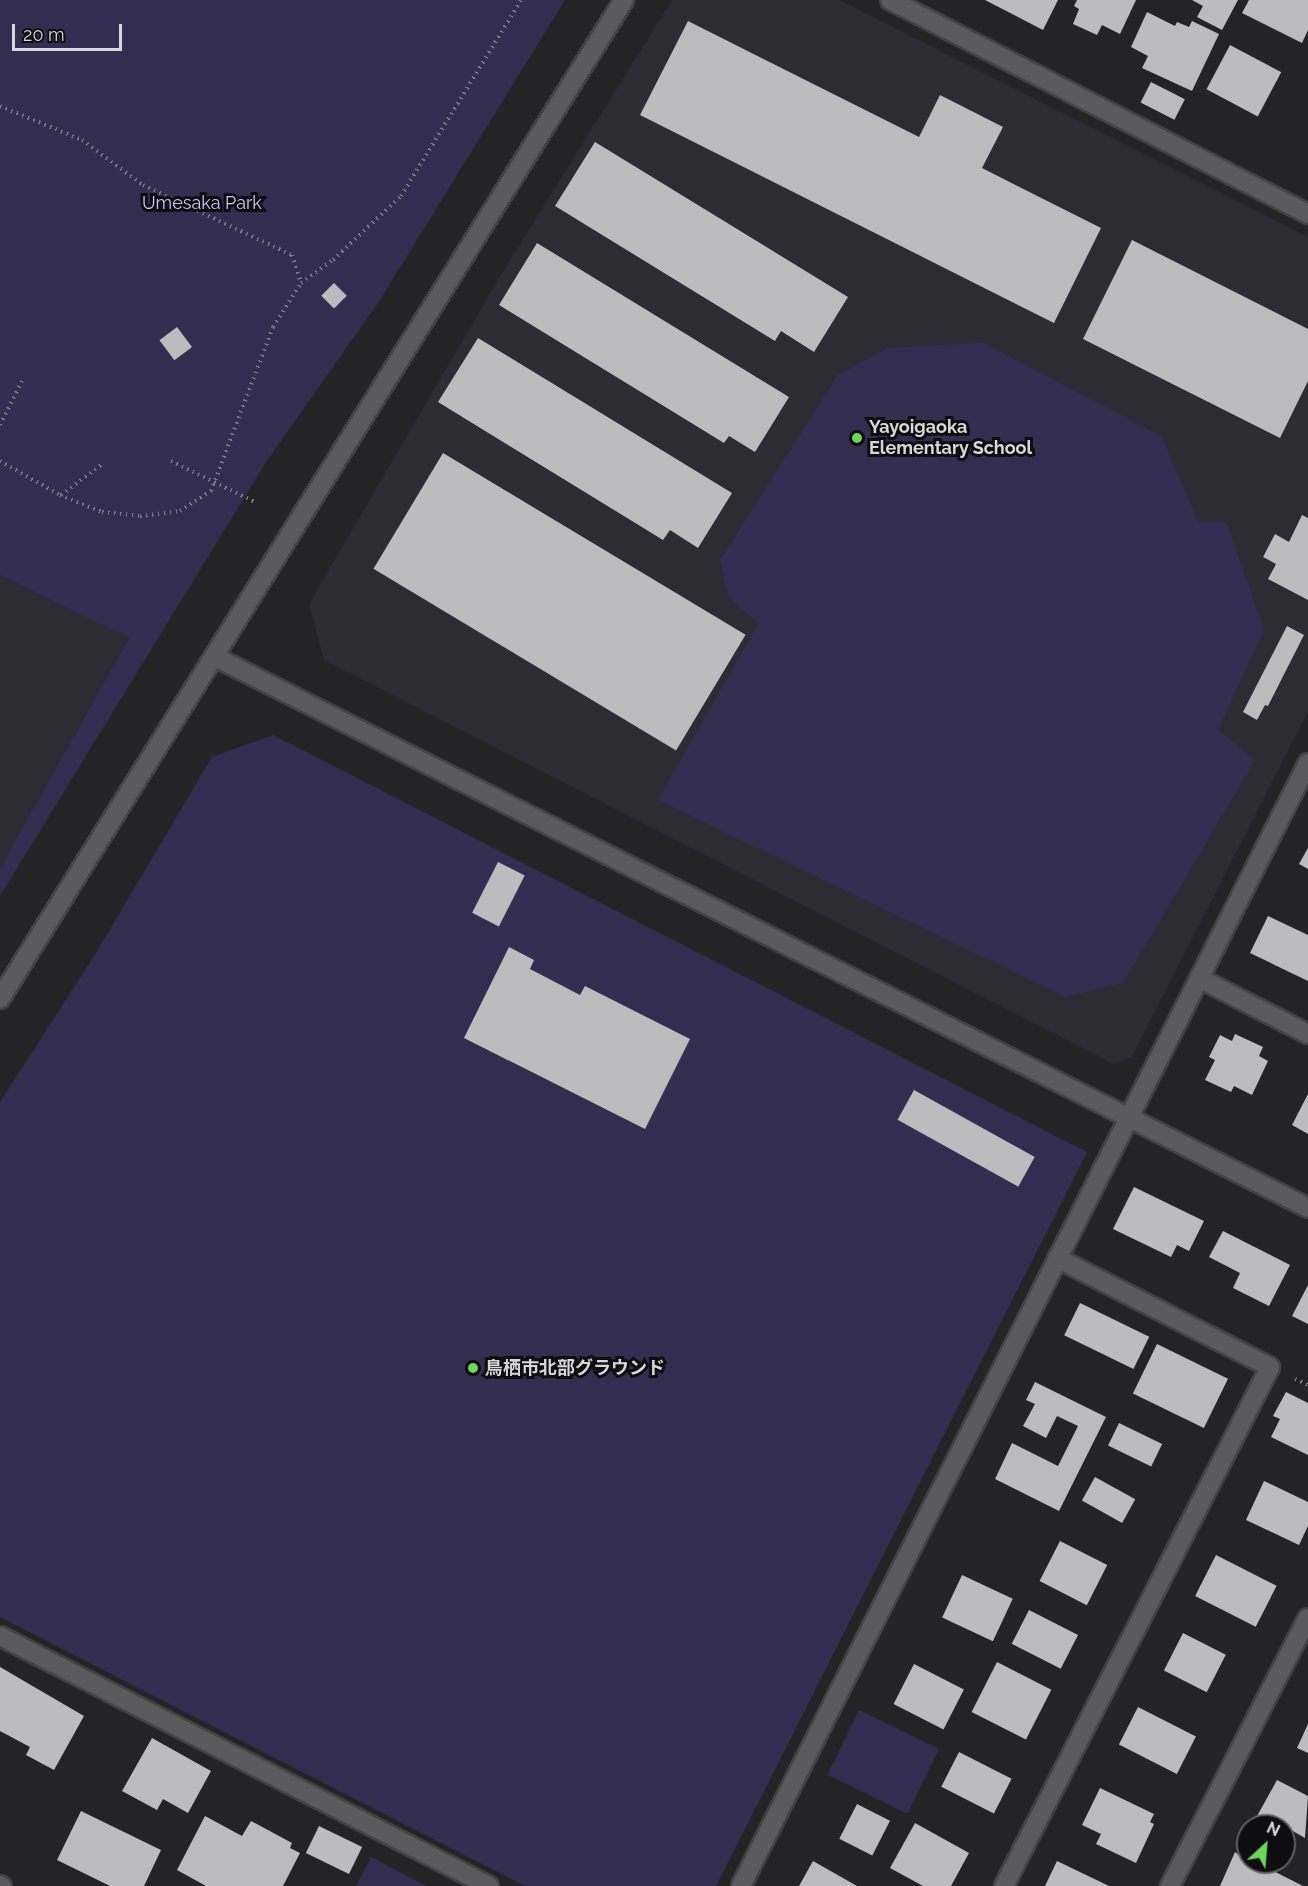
<!DOCTYPE html>
<meta charset="utf-8">
<style>
body{margin:0}
#map{position:relative;width:1308px;height:1886px;overflow:hidden;background:#242427;font-family:Raleway,"Noto Sans JP",sans-serif}
div>[style]{position:absolute}
.built>*{inset:0;background:#2d2c34}
.green>*{inset:0;background:#342d52;transform-origin:0 0}
.building>*{inset:0;background:#bcbcbf;transform-origin:0 0}
.path>*{height:4px;margin-top:-2px;transform-origin:0;background:repeating-linear-gradient(90deg,#7c7c7f 0 1.5px,transparent 0 6px)}
.roads{filter:drop-shadow(2px 0 #434245) drop-shadow(-2px 0 #434245) drop-shadow(0 2px #434245) drop-shadow(0 -2px #434245)}
.minor>*{height:18px;margin:-9px;padding:0 9px;transform-origin:9px;border-radius:9px;background:#5b5b5e}
.dots>*{width:16px;height:16px;translate:-50% -50%;box-sizing:border-box;border:3px solid #0e0d0f;border-radius:50%}
span{translate:-50% -50%;white-space:nowrap;text-align:center;line-height:1.15;-webkit-text-stroke:6px #0e0d0f;paint-order:stroke}
.park-label{font-size:18px;color:#cdc6f9}
.poi-label{font-size:18px;color:#d8d8da;font-weight:700}
.left{translate:0 -50%;text-align:left}
.north{position:absolute;left:1236px;top:1814px;width:60px;height:60px;box-sizing:border-box;background:#0e0d0f;border:2px solid #5f5e60;border-radius:50%;rotate:26deg;font-size:16px;font-weight:700;line-height:24px;text-align:center;color:#d8d8da}
.north::after{content:'';display:block;margin:auto;width:21px;height:27px;background:#6fd35f;clip-path:polygon(50% 0,100% 100%,50% 72%,0 100%)}
.scale{position:absolute;left:12px;top:24px;width:110px;height:27px;box-sizing:border-box;border:3px solid #d8d8da;border-top:0;padding-left:8px;font-size:18px;line-height:21px;white-space:nowrap;color:#d8d8da;-webkit-text-stroke:4px #0e0d0f;paint-order:stroke}
</style>
<div id="map">
<div class="built">
<div style="clip-path:polygon(672px 0,839px 0,1308px 237px,1308px 711px,1132px 1057px,1114px 1064px,324px 660px,309px 604px,502px 273px)"></div>
<div style="clip-path:polygon(0 575px,129px 638px,0 868px)"></div>
</div>
<div class="green">
<div style="clip-path:polygon(0 0,565px 0,378px 303px,266px 462px,0 896px,0 868px,129px 638px,0 575px)"></div>
<div style="clip-path:polygon(983px 343px,1161px 436px,1198px 522px,1226px 522px,1264px 629px,1218px 730px,1255px 760px,1123px 983px,1066px 997px,658px 800px,759px 623px,729px 598px,720px 560px,838px 375px,888px 348px)"></div>
<div style="clip-path:polygon(273px 735px,1087px 1152px,716px 1886px,525px 1886px,0 1617px,0 1102px,96px 953px,212px 757px)"></div>
<div style="left:859px;top:1710px;width:89px;height:72px;rotate:26deg"></div>
<div style="clip-path:polygon(371px 1857px,426px 1886px,356px 1886px)"></div>
</div>
<div class="building">
<div style="clip-path:polygon(985px 0,1058px 0,1043px 30px)"></div>
<div style="clip-path:polygon(1077px 0,1136px 0,1120px 34px,1102px 25px,1097px 35px,1073px 24px,1079px 9px,1074px 6px)"></div>
<div style="clip-path:polygon(1192px 0,1238px 0,1222px 30px,1197px 17px,1203px 6px)"></div>
<div style="clip-path:polygon(1249px 0,1308px 0,1308px 30px,1302px 43px,1242px 13px)"></div>
<div style="clip-path:polygon(1147px 12px,1175px 26px,1177px 22px,1189px 27px,1192px 21px,1219px 34px,1192px 91px,1142px 68px,1148px 56px,1131px 47px)"></div>
<div style="clip-path:polygon(688px 21px,919px 137px,940px 95px,1003px 127px,982px 168px,1101px 228px,1054px 323px,640px 115px)"></div>
<div style="left:1230px;top:45px;width:58px;height:50px;rotate:28deg"></div>
<div style="left:1151px;top:82px;width:38px;height:23px;rotate:27deg"></div>
<div style="clip-path:polygon(595px 142px,848px 297px,814px 352px,781px 331px,775px 341px,555px 206px)"></div>
<div style="clip-path:polygon(1132px 240px,1308px 329px,1308px 381px,1280px 438px,1083px 339px)"></div>
<div style="clip-path:polygon(537px 243px,789px 397px,755px 452px,729px 436px,724px 443px,499px 305px)"></div>
<div style="left:334px;top:283px;width:18px;height:18px;rotate:45deg"></div>
<div style="left:177px;top:327px;width:25px;height:22px;rotate:53deg"></div>
<div style="clip-path:polygon(478px 338px,732px 493px,698px 548px,670px 530px,663px 540px,438px 402px)"></div>
<div style="left:443px;top:453px;width:353px;height:135px;rotate:31deg"></div>
<div style="clip-path:polygon(1302px 515px,1308px 518px,1308px 600px,1268px 579px,1276px 564px,1263px 557px,1275px 534px,1289px 542px)"></div>
<div style="clip-path:polygon(1287px 626px,1304px 635px,1268px 706px,1265px 705px,1257px 720px,1243px 712px)"></div>
<div style="clip-path:polygon(1308px 848px,1308px 869px,1299px 864px)"></div>
<div style="left:498px;top:862px;width:30px;height:57px;rotate:27deg"></div>
<div style="clip-path:polygon(1268px 916px,1308px 935px,1308px 981px,1250px 953px)"></div>
<div style="clip-path:polygon(509px 947px,534px 960px,530px 969px,580px 995px,585px 986px,690px 1039px,645px 1129px,464px 1038px)"></div>
<div style="clip-path:polygon(1235px 1034px,1263px 1047px,1259px 1056px,1268px 1061px,1252px 1095px,1234px 1086px,1231px 1092px,1205px 1080px,1215px 1060px,1209px 1057px,1220px 1035px,1232px 1041px)"></div>
<div style="left:914px;top:1090px;width:138px;height:34px;rotate:29deg"></div>
<div style="clip-path:polygon(1308px 1094px,1308px 1134px,1292px 1125px)"></div>
<div style="clip-path:polygon(1134px 1187px,1204px 1221px,1189px 1251px,1177px 1245px,1171px 1257px,1113px 1229px)"></div>
<div style="clip-path:polygon(1223px 1231px,1290px 1265px,1269px 1306px,1233px 1288px,1240px 1273px,1209px 1257px)"></div>
<div style="clip-path:polygon(1308px 1285px,1308px 1324px,1292px 1316px)"></div>
<div style="left:1080px;top:1303px;width:77px;height:36px;rotate:26deg"></div>
<div style="left:1157px;top:1344px;width:79px;height:55px;rotate:26deg"></div>
<div style="clip-path:polygon(1035px 1382px,1106px 1417px,1059px 1511px,995px 1479px,1012px 1443px,1058px 1466px,1078px 1426px,1057px 1416px,1046px 1438px,1023px 1426px,1035px 1404px,1026px 1400px)"></div>
<div style="clip-path:polygon(1286px 1392px,1308px 1403px,1308px 1455px,1271px 1437px,1280px 1419px,1273px 1416px)"></div>
<div style="left:1119px;top:1423px;width:48px;height:25px;rotate:26deg"></div>
<div style="left:1095px;top:1477px;width:46px;height:27px;rotate:29deg"></div>
<div style="clip-path:polygon(1264px 1481px,1308px 1502px,1308px 1526px,1299px 1545px,1246px 1520px)"></div>
<div style="left:1060px;top:1541px;width:53px;height:45px;rotate:27deg"></div>
<div style="left:1216px;top:1555px;width:68px;height:46px;rotate:27deg"></div>
<div style="left:962px;top:1575px;width:56px;height:47px;rotate:25deg"></div>
<div style="left:1029px;top:1610px;width:55px;height:38px;rotate:27deg"></div>
<div style="left:1183px;top:1633px;width:48px;height:42px;rotate:27deg"></div>
<div style="left:997px;top:1662px;width:61px;height:56px;rotate:27deg"></div>
<div style="left:914px;top:1664px;width:56px;height:45px;rotate:27deg"></div>
<div style="clip-path:polygon(0 1667px,84px 1716px,54px 1770px,26px 1755px,30px 1747px,0 1731px)"></div>
<div style="left:1138px;top:1707px;width:65px;height:42px;rotate:27deg"></div>
<div style="clip-path:polygon(1308px 1724px,1308px 1753px,1297px 1748px)"></div>
<div style="clip-path:polygon(152px 1738px,211px 1771px,188px 1813px,163px 1799px,157px 1810px,122px 1791px)"></div>
<div style="left:959px;top:1752px;width:59px;height:39px;rotate:27deg"></div>
<div style="clip-path:polygon(1277px 1780px,1308px 1796px,1305px 1838px,1284px 1826px,1270px 1826px,1256px 1818px)"></div>
<div style="clip-path:polygon(1100px 1788px,1154px 1814px,1150px 1822px,1154px 1824px,1136px 1863px,1096px 1844px,1101px 1834px,1082px 1825px)"></div>
<div style="left:857px;top:1804px;width:37px;height:39px;rotate:27deg"></div>
<div style="clip-path:polygon(81px 1811px,161px 1850px,144px 1886px,110px 1886px,57px 1860px)"></div>
<div style="clip-path:polygon(205px 1816px,242px 1836px,251px 1821px,292px 1843px,290px 1848px,300px 1853px,283px 1886px,206px 1886px,177px 1870px)"></div>
<div style="clip-path:polygon(915px 1823px,969px 1853px,951px 1886px,923px 1886px,890px 1868px)"></div>
<div style="left:319px;top:1826px;width:48px;height:30px;rotate:26deg"></div>
<div style="clip-path:polygon(1235px 1852px,1248px 1862px,1256px 1862px,1303px 1886px,1220px 1886px)"></div>
<div style="clip-path:polygon(813px 1861px,857px 1886px,799px 1886px)"></div>
<div style="clip-path:polygon(1057px 1861px,1109px 1886px,1045px 1886px)"></div>
</div>
<div class="path">
<div style="left:0;top:106px;width:89px;rotate:22.5deg"></div>
<div style="left:82px;top:140px;width:76px;rotate:36.4deg"></div>
<div style="left:143px;top:185px;width:165px;rotate:25.2deg"></div>
<div style="left:292px;top:255px;width:29px;rotate:72deg"></div>
<div style="left:0;top:425px;width:49px;rotate:-63.4deg"></div>
<div style="left:0;top:461px;width:69px;rotate:29.5deg"></div>
<div style="left:60px;top:495px;width:45px;rotate:22deg"></div>
<div style="left:102px;top:512px;width:38px;rotate:6deg"></div>
<div style="left:140px;top:516px;width:40px;rotate:-7.1deg"></div>
<div style="left:180px;top:511px;width:37px;rotate:-33deg"></div>
<div style="left:211px;top:491px;width:175px;rotate:-69.3deg"></div>
<div style="left:273px;top:327px;width:52px;rotate:-57.5deg"></div>
<div style="left:301px;top:283px;width:39px;rotate:-36deg"></div>
<div style="left:333px;top:260px;width:93px;rotate:-43.3deg"></div>
<div style="left:401px;top:196px;width:230px;rotate:-58.5deg"></div>
<div style="left:171px;top:461px;width:96px;rotate:26deg"></div>
<div style="left:61px;top:495px;width:50px;rotate:-36.9deg"></div>
<div style="left:1295px;top:1379px;width:14px;rotate:25deg"></div>
</div>
<div class="roads">
<div class="minor">
<div style="left:890px;top:0;width:470px;rotate:27.1deg"></div>
<div style="left:217px;top:658px;width:1222px;rotate:26.75deg"></div>
<div style="left:1199px;top:978px;width:123px;rotate:27.2deg"></div>
<div style="left:0;top:999px;width:1178px;rotate:-58.01deg"></div>
<div style="left:0;top:1636px;width:549px;rotate:27.08deg"></div>
<div style="left:0;top:1885px;width:2px;rotate:27deg"></div>
<div style="left:741px;top:1886px;width:1258px;rotate:-63.21deg"></div>
<div style="left:1004px;top:1886px;width:583px;rotate:-62.86deg"></div>
<div style="left:1270px;top:1367px;width:239px;rotate:-152.9deg"></div>
<div style="left:1170px;top:1886px;width:301px;rotate:-62.8deg"></div>
</div>
</div>
<div class="dots">
<div style="left:857px;top:438px;background:#6fd35f"></div>
<div style="left:473px;top:1368px;background:#6fd35f"></div>
</div>
<div class="park-label">
<span style="left:202px;top:203px">Umesaka Park</span>
</div>
<div class="poi-label">
<span class="left" style="left:869px;top:438px">Yayoigaoka<br>Elementary School</span>
<span class="left" style="left:485px;top:1368px">鳥栖市北部グラウンド</span>
</div>
<div class="north">N</div>
<div class="scale">20 m</div>
</div>
